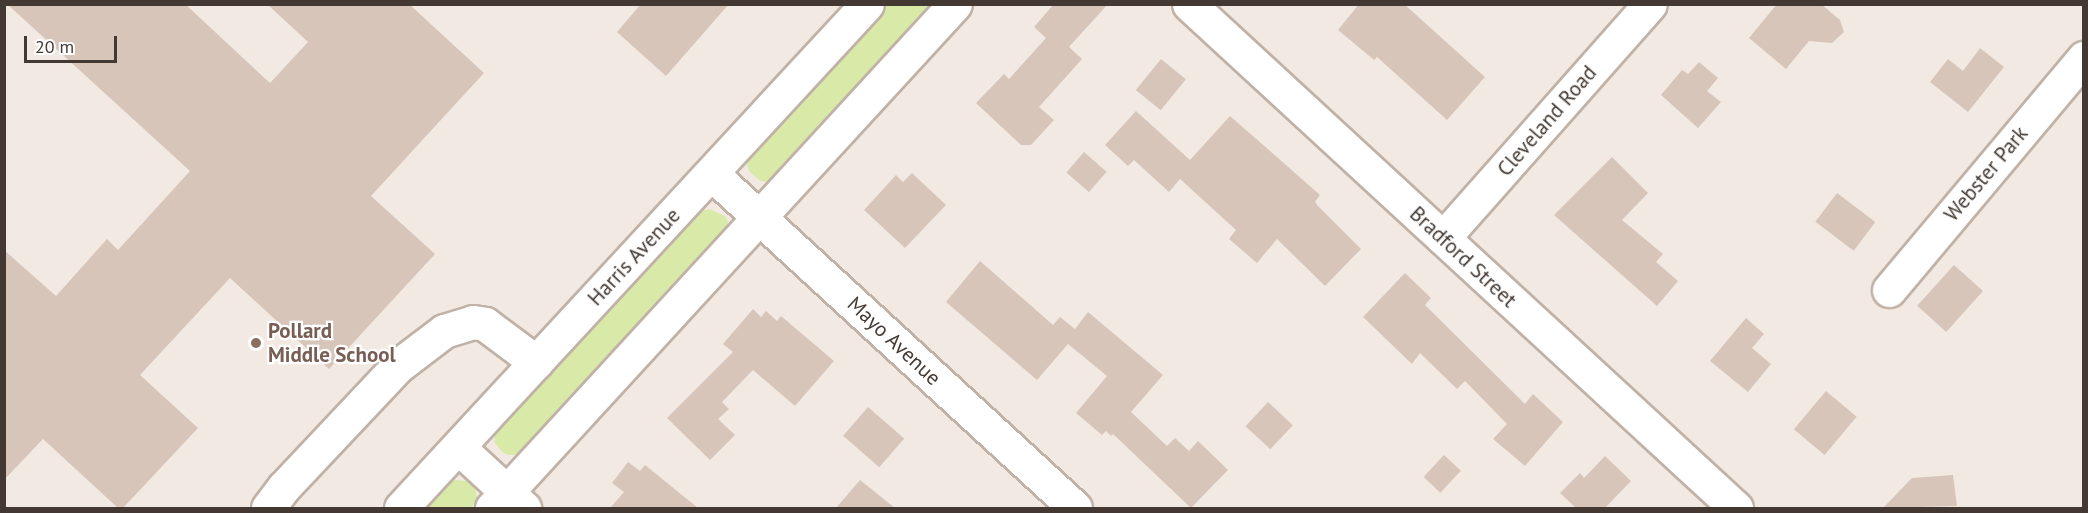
<!DOCTYPE html>
<style>
body{margin:0}
#map{position:relative;width:2088px;height:513px;overflow:hidden;background:#f2eae2;font-family:"PT Sans",sans-serif}
div>[style]{position:absolute}
.green>*{inset:0;background:#d9e9a8}
.building>*{inset:0;background:#d7c5ba;transform-origin:0 0}
.roads{filter:drop-shadow(2px 0 #c0b2a7) drop-shadow(-2px 0 #c0b2a7) drop-shadow(0 2px #c0b2a7) drop-shadow(0 -2px #c0b2a7)}
.minor>*{height:33px;margin:-16.5px;padding:0 16.5px;transform-origin:16.5px;border-radius:16.5px;background:#fff}
.dots>*{width:16px;height:16px;translate:-50% -50%;box-sizing:border-box;border:3px solid #fff;border-radius:50%}
span{translate:-50% -50%;white-space:nowrap;text-align:center;line-height:1.15;-webkit-text-stroke:4.5px #fff;paint-order:stroke}
.street-label{font-size:21px;color:#433932}
.education-label{font-size:21px;color:#785e54;font-weight:700}
.left{translate:0 -50%;text-align:left}
.frame{position:absolute;inset:0;border:6px solid #433932;pointer-events:none}
.scale{position:absolute;left:24px;top:36px;width:93px;height:27px;box-sizing:border-box;border:3px solid #433932;border-top:0;padding-left:8px;font-size:18px;line-height:21px;white-space:nowrap;color:#433932;-webkit-text-stroke:4px #fff;paint-order:stroke}
</style>
<div id="map">
<div class="green">
<div style="clip-path:polygon(885px 5px,936px 5px,776px 177px,765px 182px,759px 180px,749px 171px,747px 165px,752px 149px)"></div>
<div style="clip-path:polygon(709px 209px,725px 216px,728px 222px,726px 229px,520px 455px,508px 455px,502px 452px,495px 443px,494px 431px,696px 213px)"></div>
<div style="clip-path:polygon(455px 480px,467px 481px,475px 488px,477px 497px,472px 508px,421px 508px,444px 485px)"></div>
</div>
<div class="building">
<div style="clip-path:polygon(7px 4px,185px 4px,270px 83px,308px 42px,267px 4px,409px 4px,484px 73px,371px 196px,435px 254px,329px 369px,230px 278px,140px 375px,198px 428px,123px 508px,118px 508px,43px 439px,4px 480px,4px 250px,56px 296px,107px 239px,118px 250px,190px 171px)"></div>
<div style="clip-path:polygon(641px 4px,729px 4px,666px 76px,617px 32px)"></div>
<div style="clip-path:polygon(1054px 4px,1108px 4px,1069px 47px,1082px 59px,1039px 107px,1054px 120px,1031px 145px,1021px 145px,976px 103px,1004px 74px,1009px 79px,1046px 38px,1034px 27px)"></div>
<div style="clip-path:polygon(1359px 4px,1404px 4px,1485px 77px,1447px 120px,1377px 57px,1374px 60px,1338px 30px)"></div>
<div style="clip-path:polygon(1777px 4px,1821px 4px,1840px 20px,1844px 32px,1832px 43px,1809px 41px,1786px 69px,1749px 38px)"></div>
<div style="clip-path:polygon(1980px 48px,2004px 67px,1968px 112px,1930px 82px,1948px 59px,1963px 71px)"></div>
<div style="left:1161px;top:59px;width:32px;height:40px;rotate:39deg"></div>
<div style="clip-path:polygon(1699px 62px,1718px 78px,1707px 91px,1721px 102px,1698px 128px,1661px 95px,1682px 70px,1688px 74px)"></div>
<div style="clip-path:polygon(1136px 111px,1190px 160px,1230px 116px,1320px 195px,1315px 202px,1318px 206px,1361px 249px,1325px 286px,1277px 239px,1257px 263px,1229px 239px,1236px 230px,1180px 179px,1169px 192px,1134px 160px,1128px 166px,1105px 145px)"></div>
<div style="left:1084px;top:152px;width:30px;height:27px;rotate:41deg"></div>
<div style="clip-path:polygon(1612px 157px,1648px 193px,1622px 220px,1663px 254px,1656px 262px,1678px 281px,1657px 306px,1554px 215px)"></div>
<div style="clip-path:polygon(912px 173px,946px 205px,905px 248px,864px 210px,896px 175px,903px 182px)"></div>
<div style="left:1837px;top:193px;width:48px;height:36px;rotate:37deg"></div>
<div style="clip-path:polygon(980px 261px,1053px 325px,1060px 317px,1075px 329px,1088px 312px,1163px 375px,1131px 412px,1167px 446px,1175px 438px,1189px 451px,1198px 441px,1228px 470px,1191px 508px,1113px 434px,1111px 436px,1106px 431px,1102px 435px,1076px 413px,1107px 376px,1068px 344px,1037px 380px,946px 302px)"></div>
<div style="left:1954px;top:265px;width:39px;height:55px;rotate:42deg"></div>
<div style="clip-path:polygon(1405px 273px,1431px 298px,1425px 305px,1525px 404px,1533px 394px,1563px 422px,1525px 466px,1493px 439px,1507px 424px,1465px 381px,1457px 389px,1420px 353px,1412px 364px,1363px 317px)"></div>
<div style="clip-path:polygon(753px 309px,761px 317px,766px 311px,777px 321px,781px 316px,834px 361px,795px 406px,753px 370px,722px 402px,729px 409px,718px 419px,735px 435px,710px 460px,667px 418px,733px 352px,723px 344px)"></div>
<div style="clip-path:polygon(1746px 318px,1764px 334px,1752px 348px,1771px 364px,1748px 392px,1710px 361px)"></div>
<div style="left:1826px;top:391px;width:40px;height:50px;rotate:40deg"></div>
<div style="left:1268px;top:402px;width:34px;height:33px;rotate:43deg"></div>
<div style="left:868px;top:407px;width:48px;height:38px;rotate:41deg"></div>
<div style="left:1444px;top:455px;width:23px;height:30px;rotate:43deg"></div>
<div style="clip-path:polygon(1605px 456px,1631px 481px,1605px 508px,1576px 508px,1560px 493px,1580px 473px,1584px 478px)"></div>
<div style="clip-path:polygon(628px 462px,640px 471px,645px 465px,698px 508px,610px 508px,624px 492px,612px 483px)"></div>
<div style="clip-path:polygon(1953px 475px,1957px 506px,1883px 508px,1912px 478px)"></div>
<div style="clip-path:polygon(860px 480px,895px 508px,836px 508px)"></div>
</div>
<div class="roads">
<div class="minor">
<div style="left:1189px;top:4px;width:744px;rotate:42.66deg"></div>
<div style="left:712px;top:174px;width:493px;rotate:42.6deg"></div>
<div style="left:1443px;top:238px;width:312px;rotate:-48.5deg"></div>
<div style="left:1889px;top:290px;width:303px;rotate:-50deg"></div>
<div style="left:458px;top:447px;width:90px;rotate:42.7deg"></div>
<div style="left:268px;top:508px;width:26px;rotate:-53deg"></div>
<div style="left:284px;top:487px;width:166px;rotate:-46.7deg"></div>
<div style="left:398px;top:366px;width:58px;rotate:-37.3deg"></div>
<div style="left:444px;top:331px;width:30px;rotate:-17deg"></div>
<div style="left:473px;top:322px;width:12px;rotate:9deg"></div>
<div style="left:485px;top:324px;width:64px;rotate:36.7deg"></div>
<div style="left:401px;top:508px;width:686px;rotate:-47.24deg"></div>
<div style="left:492px;top:508px;width:684px;rotate:-47.43deg"></div>
</div>
</div>
<div class="dots">
<div style="left:256px;top:343px;background:#8d6e63"></div>
</div>
<div class="street-label">
<span style="left:1547px;top:121px;rotate:-49deg">Cleveland Road</span>
<span style="left:1986px;top:174px;rotate:-50deg">Webster Park</span>
<span style="left:634px;top:257px;rotate:-47deg">Harris Avenue</span>
<span style="left:1463px;top:257px;rotate:43deg">Bradford Street</span>
<span style="left:894px;top:341px;rotate:43deg">Mayo Avenue</span>
</div>
<div class="education-label">
<span class="left" style="left:268px;top:343px">Pollard<br>Middle School</span>
</div>
<div class="frame"></div>
<div class="scale">20 m</div>
</div>
